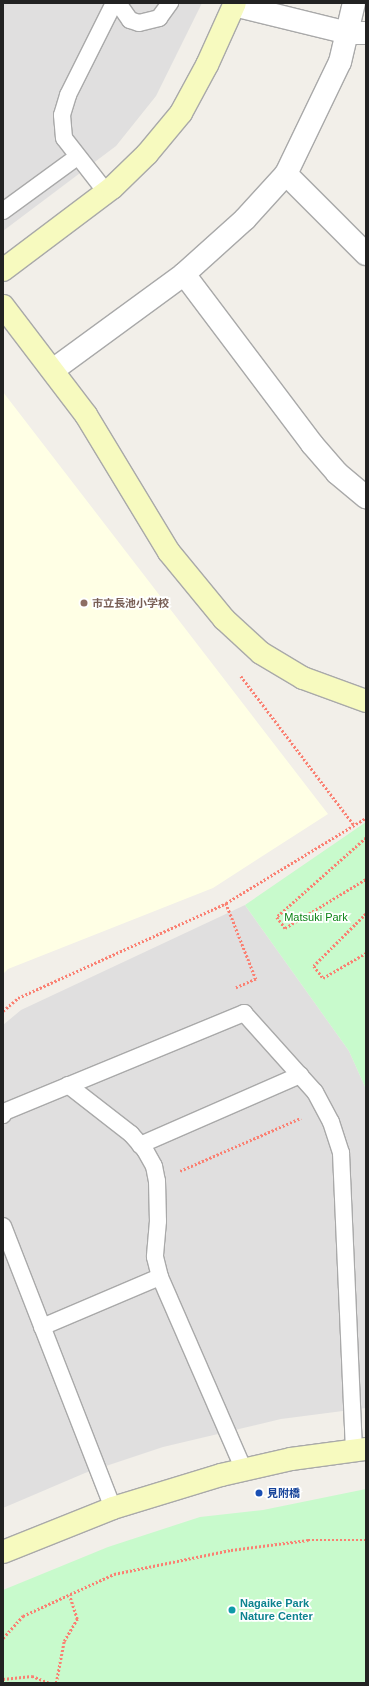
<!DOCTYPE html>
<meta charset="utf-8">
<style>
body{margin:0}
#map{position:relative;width:369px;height:1686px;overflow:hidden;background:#f2efe9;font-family:Arial,"Noto Sans JP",sans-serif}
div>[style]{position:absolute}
.residential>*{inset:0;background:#e0dfdf}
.education>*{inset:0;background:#ffffe5}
.park>*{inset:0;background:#c8facc}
.path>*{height:2.5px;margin-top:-1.25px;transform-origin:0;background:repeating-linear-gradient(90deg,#fa8072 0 2px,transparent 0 4px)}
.roads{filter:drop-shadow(1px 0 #a9a9a9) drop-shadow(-1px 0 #a9a9a9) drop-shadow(0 1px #a9a9a9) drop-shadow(0 -1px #a9a9a9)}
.lane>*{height:16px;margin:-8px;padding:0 8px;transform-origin:8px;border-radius:8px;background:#fff}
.street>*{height:22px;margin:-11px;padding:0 11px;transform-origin:11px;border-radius:11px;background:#fff}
.secondary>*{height:22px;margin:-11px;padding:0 11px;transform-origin:11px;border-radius:11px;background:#f7fabf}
.dots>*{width:11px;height:11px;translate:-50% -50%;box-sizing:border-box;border:2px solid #fff;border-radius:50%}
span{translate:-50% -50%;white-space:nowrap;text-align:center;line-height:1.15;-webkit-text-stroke:3.5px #fff;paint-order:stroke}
.education-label{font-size:11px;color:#785e54;font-weight:700}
.left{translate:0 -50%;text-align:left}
.park-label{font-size:11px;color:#0c8416}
.transit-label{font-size:11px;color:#164399;font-weight:700}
.culture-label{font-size:11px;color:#0d838f;font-weight:700}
.frame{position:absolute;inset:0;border:4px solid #222;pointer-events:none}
</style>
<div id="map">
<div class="residential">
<div style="clip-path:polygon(3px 3px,202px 3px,156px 96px,116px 146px,3px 231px)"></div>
<div style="clip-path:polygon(245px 905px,349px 1051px,366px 1089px,366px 1408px,281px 1419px,163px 1447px,85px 1473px,3px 1508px,3px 1025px,21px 1010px)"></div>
</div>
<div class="education">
<div style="clip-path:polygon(3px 392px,328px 814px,213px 888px,8px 969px,3px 974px)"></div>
</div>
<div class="park">
<div style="clip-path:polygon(366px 822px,366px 1089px,349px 1051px,245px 905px)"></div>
<div style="clip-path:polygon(366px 1489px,366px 1683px,3px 1683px,3px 1590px,108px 1547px,200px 1517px,263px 1510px)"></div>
</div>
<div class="path">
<div style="left:241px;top:676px;width:187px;rotate:52.8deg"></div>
<div style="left:366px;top:838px;width:119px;rotate:138.4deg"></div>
<div style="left:277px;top:917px;width:14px;rotate:54deg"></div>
<div style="left:285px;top:928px;width:95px;rotate:-31.2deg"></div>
<div style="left:226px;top:903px;width:164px;rotate:-31.3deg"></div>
<div style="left:366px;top:914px;width:74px;rotate:135deg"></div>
<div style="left:314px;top:966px;width:15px;rotate:53deg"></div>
<div style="left:323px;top:978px;width:50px;rotate:-30.2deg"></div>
<div style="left:3px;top:1011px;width:20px;rotate:-41deg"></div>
<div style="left:18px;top:998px;width:229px;rotate:-24.5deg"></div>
<div style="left:226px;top:903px;width:82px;rotate:68.5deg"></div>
<div style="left:256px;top:979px;width:22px;rotate:156deg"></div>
<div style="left:180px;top:1171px;width:132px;rotate:-23.7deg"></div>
<div style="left:3px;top:1638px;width:30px;rotate:-48deg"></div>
<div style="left:23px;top:1616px;width:100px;rotate:-24.8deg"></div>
<div style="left:114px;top:1574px;width:119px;rotate:-11.6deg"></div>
<div style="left:231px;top:1550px;width:78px;rotate:-7.4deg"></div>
<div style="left:308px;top:1540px;width:58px"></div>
<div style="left:3px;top:1679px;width:29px;rotate:-6deg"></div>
<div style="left:32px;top:1676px;width:18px;rotate:22deg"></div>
<div style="left:56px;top:1683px;width:43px;rotate:-79.2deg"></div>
<div style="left:64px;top:1641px;width:26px;rotate:-59deg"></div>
<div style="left:77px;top:1619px;width:25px;rotate:-108deg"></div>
</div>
<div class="roads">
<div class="lane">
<div style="left:118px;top:3px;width:21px;rotate:55deg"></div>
<div style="left:130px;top:20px;width:9px;rotate:18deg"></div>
<div style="left:139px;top:23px;width:21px;rotate:-14deg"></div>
<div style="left:159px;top:18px;width:19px;rotate:-54deg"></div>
<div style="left:106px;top:192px;width:68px;rotate:-127.9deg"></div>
<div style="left:64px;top:138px;width:23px;rotate:-95deg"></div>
<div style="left:62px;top:115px;width:21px;rotate:-73deg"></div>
<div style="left:68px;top:95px;width:103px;rotate:-63.4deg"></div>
<div style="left:3px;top:211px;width:92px;rotate:-36.1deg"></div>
<div style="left:68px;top:1085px;width:80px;rotate:37.9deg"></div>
<div style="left:131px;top:1134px;width:21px;rotate:49deg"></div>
<div style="left:145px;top:1150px;width:18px;rotate:61deg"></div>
<div style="left:154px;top:1166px;width:15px;rotate:79deg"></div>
<div style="left:157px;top:1181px;width:40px;rotate:88.6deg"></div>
<div style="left:158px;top:1221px;width:36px;rotate:95deg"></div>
<div style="left:155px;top:1257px;width:21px;rotate:76deg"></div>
<div style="left:160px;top:1277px;width:210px;rotate:66.5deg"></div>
<div style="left:3px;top:1115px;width:3px;rotate:-72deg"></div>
<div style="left:4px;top:1112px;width:260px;rotate:-22.4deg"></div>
<div style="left:244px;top:1013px;width:106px;rotate:48.1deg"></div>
<div style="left:315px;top:1092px;width:34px;rotate:62deg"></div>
<div style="left:331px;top:1122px;width:33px;rotate:72deg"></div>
<div style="left:341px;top:1153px;width:297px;rotate:87.5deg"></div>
<div style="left:140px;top:1145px;width:175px;rotate:-23.6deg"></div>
<div style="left:3px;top:1226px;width:303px;rotate:68.7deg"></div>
<div style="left:42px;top:1327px;width:128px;rotate:-23deg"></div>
</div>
<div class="street">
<div style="left:234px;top:5px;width:117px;rotate:13.8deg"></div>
<div style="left:348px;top:33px;width:18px"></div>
<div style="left:286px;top:174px;width:113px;rotate:45deg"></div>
<div style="left:184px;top:274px;width:213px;rotate:53deg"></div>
<div style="left:312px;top:444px;width:38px;rotate:49deg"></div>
<div style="left:337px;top:473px;width:38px;rotate:40deg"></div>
<div style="left:53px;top:370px;width:162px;rotate:-36.2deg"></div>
<div style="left:184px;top:274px;width:82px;rotate:-42deg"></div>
<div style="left:245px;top:219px;width:61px;rotate:-47.7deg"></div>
<div style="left:286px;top:174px;width:124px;rotate:-64.3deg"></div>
<div style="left:340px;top:62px;width:61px;rotate:-76.7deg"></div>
</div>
<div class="secondary">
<div style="left:3px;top:270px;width:136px;rotate:-37deg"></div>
<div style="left:112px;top:188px;width:49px;rotate:-44.2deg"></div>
<div style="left:147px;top:154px;width:53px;rotate:-50.3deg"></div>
<div style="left:181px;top:113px;width:55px;rotate:-61.6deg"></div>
<div style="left:207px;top:65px;width:68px;rotate:-65.7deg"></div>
<div style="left:3px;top:306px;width:137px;rotate:52.7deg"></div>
<div style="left:86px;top:415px;width:160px;rotate:58.8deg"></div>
<div style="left:169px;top:552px;width:87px;rotate:50.6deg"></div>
<div style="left:224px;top:619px;width:50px;rotate:42.6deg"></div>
<div style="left:261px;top:653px;width:49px;rotate:30.8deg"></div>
<div style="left:303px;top:678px;width:67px;rotate:20.1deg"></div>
<div style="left:3px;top:1552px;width:118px;rotate:-21.8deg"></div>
<div style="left:113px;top:1508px;width:113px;rotate:-17deg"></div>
<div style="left:221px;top:1475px;width:72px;rotate:-12.9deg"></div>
<div style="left:291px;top:1459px;width:76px;rotate:-7.6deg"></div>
</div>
</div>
<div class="dots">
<div style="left:84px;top:603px;background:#8d6e63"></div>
<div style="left:259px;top:1493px;background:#1a4fb4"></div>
<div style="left:232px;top:1610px;background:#0f9aa8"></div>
</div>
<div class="education-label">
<span class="left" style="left:92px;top:603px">市立長池小学校</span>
</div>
<div class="park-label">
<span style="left:316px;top:917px">Matsuki Park</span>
</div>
<div class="transit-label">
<span class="left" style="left:267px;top:1493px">見附橋</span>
</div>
<div class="culture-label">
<span class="left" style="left:240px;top:1610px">Nagaike Park<br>Nature Center</span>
</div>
<div class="frame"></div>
</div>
